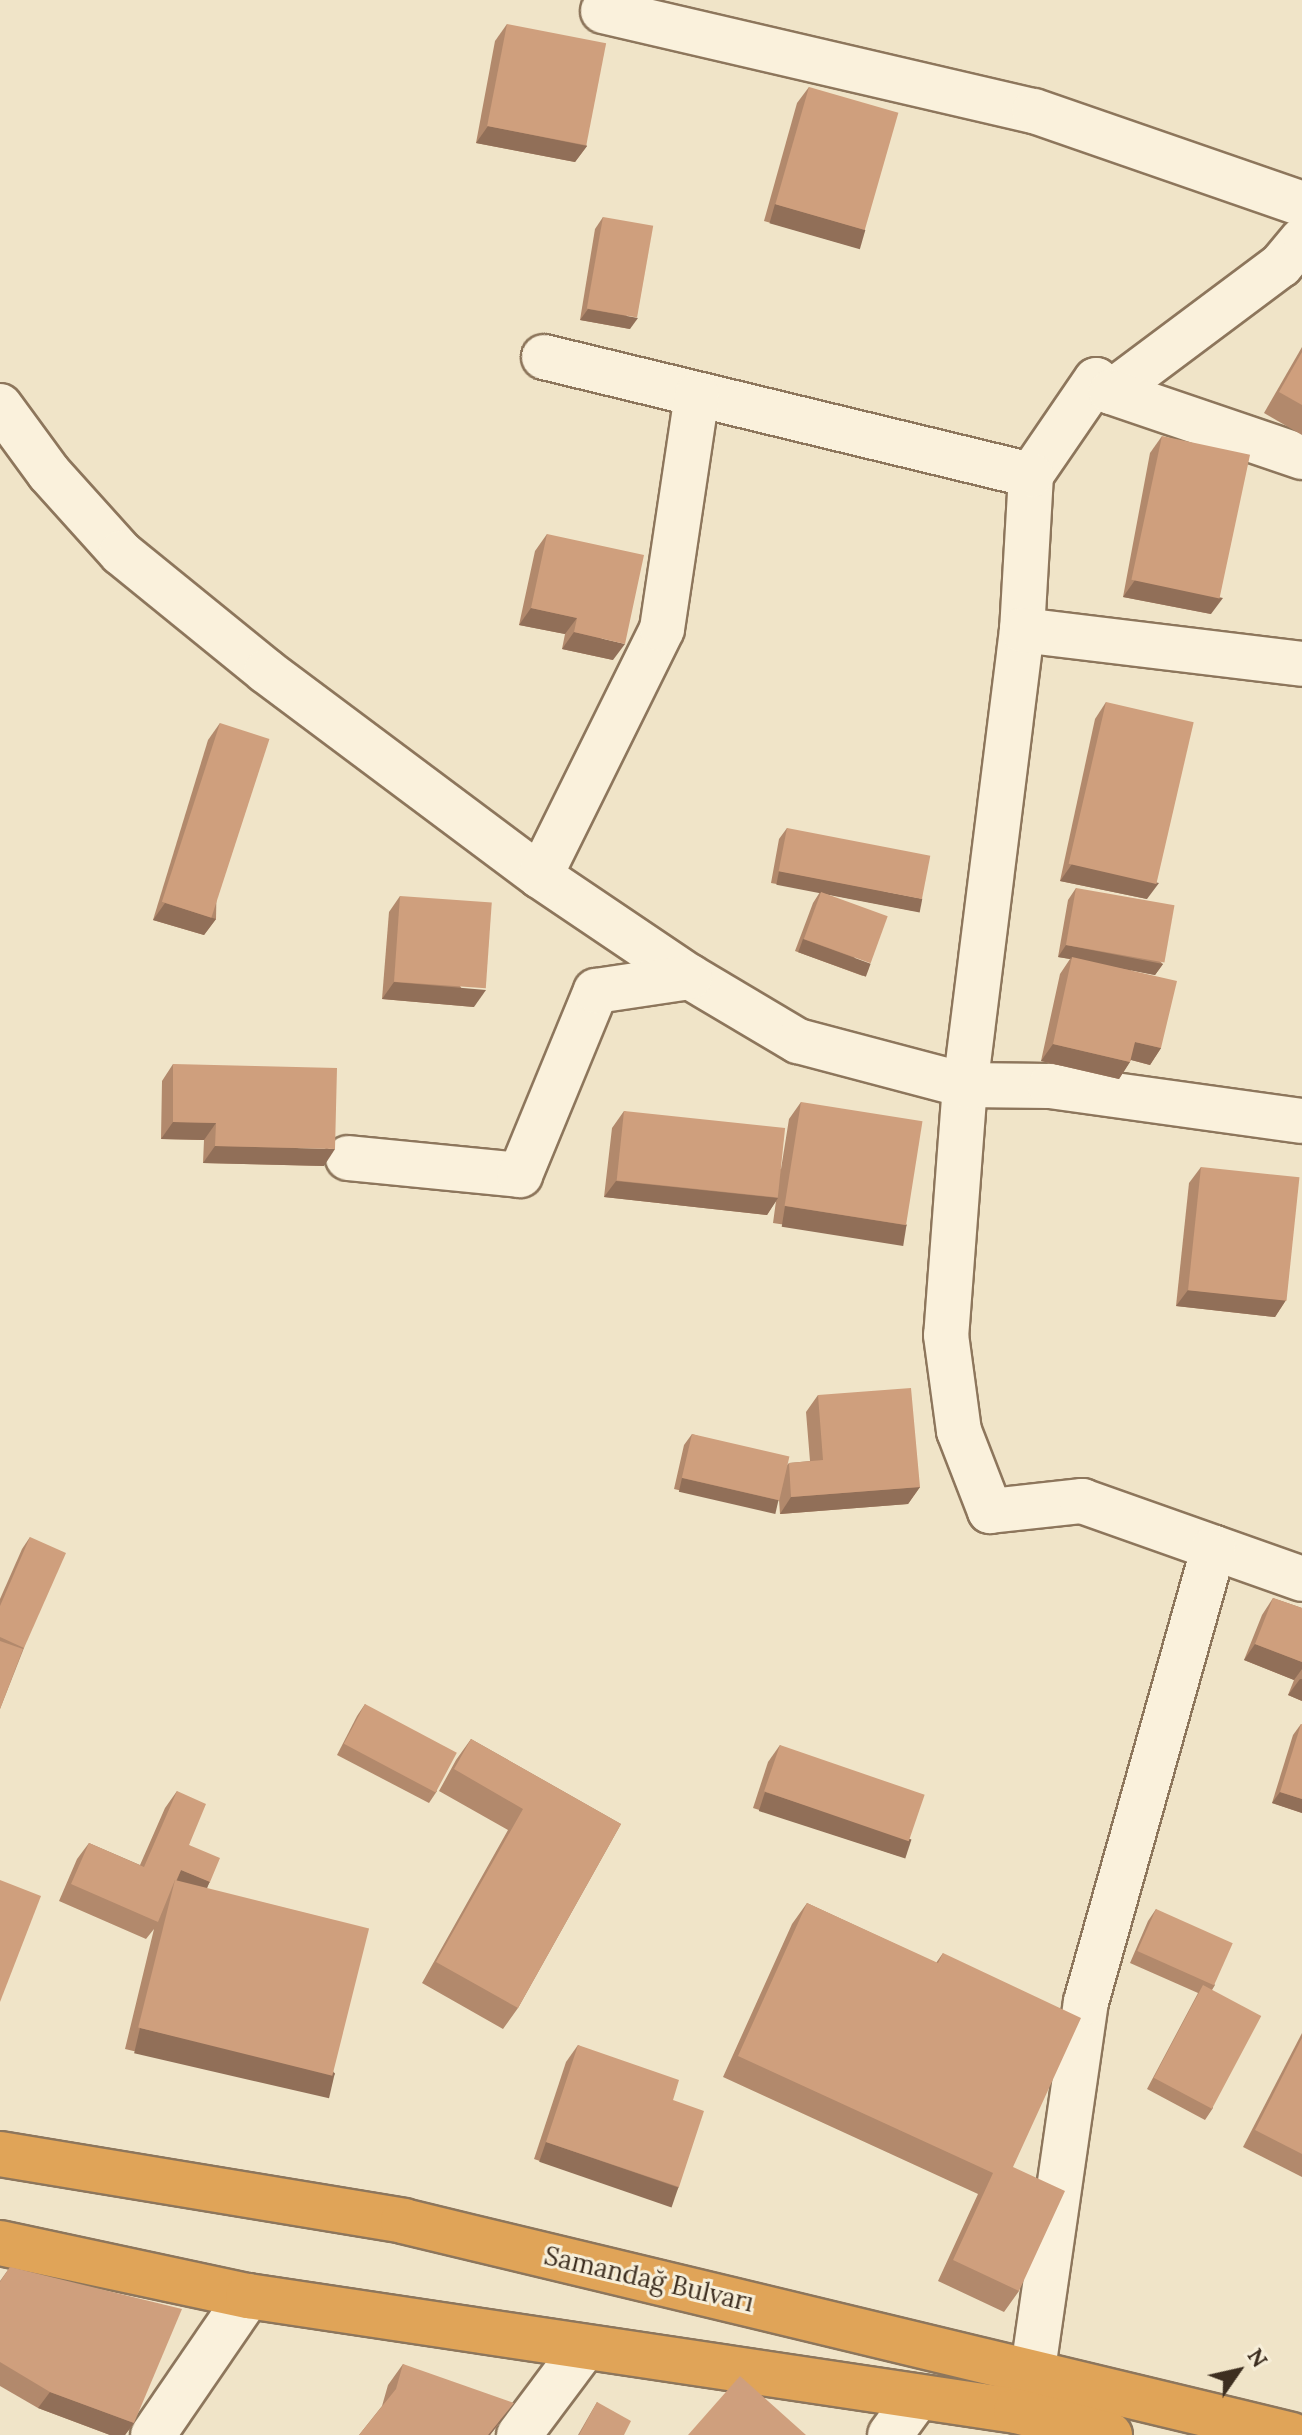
<!DOCTYPE html>
<meta charset="utf-8">
<style>
body{margin:0}
#map{position:relative;width:1302px;height:2435px;overflow:hidden;background:#f0e4c8;font-family:Lora,serif}
div>[style]{position:absolute}
.roads{filter:drop-shadow(2px 0 #8d765c) drop-shadow(-2px 0 #8d765c) drop-shadow(0 2px #8d765c) drop-shadow(0 -2px #8d765c)}
.street>*{height:44px;margin:-22px;padding:0 22px;transform-origin:22px;border-radius:22px;background:#faf1dc}
.highway>*{height:44px;margin:-22px;padding:0 22px;transform-origin:22px;border-radius:22px;background:#e0a458}
.wall>*{inset:0;background:#b2896c}
.shaded-wall>*{inset:0;background:#916f58;transform-origin:0 0}
.building>*{inset:0;background:#cf9f7d;transform-origin:0 0}
span{translate:-50% -50%;white-space:nowrap;text-align:center;line-height:1.15;-webkit-text-stroke:6px #f7eed8;paint-order:stroke}
.street-label{font-size:26px;color:#3d2e20}
.north{position:absolute;left:1198px;top:2331px;width:80px;height:80px;-webkit-text-stroke:6px #f7eed8;paint-order:stroke;rotate:56deg;font-size:22px;font-weight:700;line-height:32px;text-align:center;color:#3d2e20}
.north::after{content:'';display:block;margin:auto;width:28px;height:36px;background:#3d2e20;clip-path:polygon(50% 0,100% 100%,50% 72%,0 100%)}
</style>
<div id="map">
<div class="roads">
<div class="street">
<div style="left:603px;top:11px;width:442px;rotate:13.1deg"></div>
<div style="left:1034px;top:111px;width:284px;rotate:19.1deg"></div>
<div style="left:1302px;top:240px;width:33px;rotate:130deg"></div>
<div style="left:1281px;top:265px;width:212px;rotate:143.2deg"></div>
<div style="left:1111px;top:392px;width:19px;rotate:-141deg"></div>
<div style="left:1096px;top:380px;width:115px;rotate:124.4deg"></div>
<div style="left:1031px;top:475px;width:155px;rotate:93.3deg"></div>
<div style="left:1022px;top:630px;width:459px;rotate:97.1deg"></div>
<div style="left:965px;top:1085px;width:251px;rotate:94.3deg"></div>
<div style="left:946px;top:1335px;width:97px;rotate:82.3deg"></div>
<div style="left:959px;top:1431px;width:86px;rotate:68.8deg"></div>
<div style="left:990px;top:1511px;width:93px;rotate:-6.2deg"></div>
<div style="left:1082px;top:1501px;width:233px;rotate:19.5deg"></div>
<div style="left:544px;top:357px;width:501px;rotate:13.62deg"></div>
<div style="left:1111px;top:392px;width:202px;rotate:18.8deg"></div>
<div style="left:0;top:406px;width:83px;rotate:53.8deg"></div>
<div style="left:49px;top:473px;width:108px;rotate:48deg"></div>
<div style="left:121px;top:553px;width:187px;rotate:39.1deg"></div>
<div style="left:266px;top:671px;width:342px;rotate:36.8deg"></div>
<div style="left:540px;top:876px;width:181px;rotate:34deg"></div>
<div style="left:690px;top:977px;width:126px;rotate:30.7deg"></div>
<div style="left:798px;top:1041px;width:173px;rotate:14.8deg"></div>
<div style="left:965px;top:1085px;width:85px;rotate:0.7deg"></div>
<div style="left:1050px;top:1086px;width:254px;rotate:7.9deg"></div>
<div style="left:1022px;top:630px;width:282px;rotate:6.9deg"></div>
<div style="left:540px;top:876px;width:275px;rotate:-63.7deg"></div>
<div style="left:662px;top:629px;width:236px;rotate:-81.5deg"></div>
<div style="left:348px;top:1158px;width:173px;rotate:5.6deg"></div>
<div style="left:520px;top:1175px;width:199px;rotate:-67.6deg"></div>
<div style="left:596px;top:991px;width:95px;rotate:-8.5deg"></div>
<div style="left:1033px;top:2369px;width:371px;rotate:-81.8deg"></div>
<div style="left:1086px;top:2002px;width:472px;rotate:-74.3deg"></div>
<div style="left:153px;top:2435px;width:168px;rotate:-55.6deg"></div>
<div style="left:519px;top:2435px;width:109px;rotate:-53.2deg"></div>
<div style="left:890px;top:2435px;width:46px;rotate:-53.9deg"></div>
</div>
<div class="highway">
<div style="left:0;top:2154px;width:409px;rotate:9.4deg"></div>
<div style="left:403px;top:2221px;width:914px;rotate:13.53deg"></div>
<div style="left:0;top:2243px;width:254px;rotate:12.1deg"></div>
<div style="left:248px;top:2296px;width:777px;rotate:8.52deg"></div>
<div style="left:1016px;top:2411px;width:97px;rotate:14.3deg"></div>
</div>
</div>
<div class="wall">
<div style="clip-path:polygon(507px 24px,587px 146px,575px 162px,476px 143px,495px 41px)"></div>
<div style="clip-path:polygon(809px 87px,865px 230px,854px 247px,764px 221px,797px 103px)"></div>
<div style="clip-path:polygon(603px 217px,630px 329px,580px 320px,595px 229px)"></div>
<div style="clip-path:polygon(1302px 347px,1302px 435px,1264px 413px)"></div>
<div style="clip-path:polygon(1162px 436px,1211px 614px,1123px 597px,1150px 453px)"></div>
<div style="clip-path:polygon(547px 534px,613px 660px,562px 649px,565px 634px,519px 625px,535px 551px)"></div>
<div style="clip-path:polygon(1106px 702px,1147px 899px,1060px 881px,1095px 719px)"></div>
<div style="clip-path:polygon(220px 723px,216px 919px,204px 935px,153px 920px,208px 740px)"></div>
<div style="clip-path:polygon(787px 828px,914px 911px,826px 894px,863px 976px,795px 951px,813px 903px,820px 892px,771px 883px,779px 839px)"></div>
<div style="clip-path:polygon(1076px 888px,1163px 964px,1155px 975px,1131px 970px,1161px 1048px,1150px 1065px,1131px 1060px,1119px 1079px,1041px 1061px,1060px 974px,1070px 959px,1058px 957px,1068px 900px)"></div>
<div style="clip-path:polygon(400px 896px,474px 1007px,382px 999px,389px 912px)"></div>
<div style="clip-path:polygon(173px 1064px,324px 1166px,203px 1163px,204px 1140px,161px 1139px,162px 1081px)"></div>
<div style="clip-path:polygon(801px 1102px,907px 1225px,896px 1242px,773px 1223px,776px 1201px,767px 1215px,604px 1197px,612px 1128px,624px 1111px,781px 1169px,789px 1119px)"></div>
<div style="clip-path:polygon(1201px 1167px,1286px 1300px,1275px 1317px,1176px 1306px,1189px 1183px)"></div>
<div style="clip-path:polygon(818px 1395px,920px 1487px,908px 1504px,780px 1514px,779px 1500px,770px 1512px,674px 1489px,684px 1445px,692px 1434px,787px 1465px,789px 1463px,810px 1461px,806px 1412px)"></div>
<div style="clip-path:polygon(30px 1537px,24px 1648px,0 1709px,0 1599px,22px 1549px)"></div>
<div style="clip-path:polygon(1273px 1598px,1302px 1608px,1302px 1701px,1288px 1695px,1294px 1680px,1244px 1660px,1262px 1615px)"></div>
<div style="clip-path:polygon(365px 1704px,437px 1791px,429px 1803px,337px 1755px,357px 1716px)"></div>
<div style="clip-path:polygon(1301px 1724px,1302px 1724px,1302px 1813px,1272px 1803px,1293px 1735px)"></div>
<div style="clip-path:polygon(471px 1739px,621px 1824px,518px 2008px,503px 2029px,422px 1983px,508px 1830px,439px 1791px,456px 1760px)"></div>
<div style="clip-path:polygon(780px 1745px,899px 1856px,753px 1808px,768px 1762px)"></div>
<div style="clip-path:polygon(177px 1791px,189px 1845px,210px 1882px,206px 1888px,335px 2074px,320px 2095px,125px 2049px,154px 1929px,146px 1939px,59px 1901px,77px 1859px,89px 1843px,140px 1865px,165px 1808px)"></div>
<div style="clip-path:polygon(807px 1903px,936px 1963px,943px 1953px,1013px 2167px,1019px 2291px,1004px 2312px,938px 2281px,978px 2194px,723px 2077px,792px 1924px)"></div>
<div style="clip-path:polygon(1156px 1909px,1215px 1985px,1212px 1990px,1213px 2108px,1205px 2120px,1147px 2089px,1198px 1993px,1130px 1963px,1148px 1921px)"></div>
<div style="clip-path:polygon(1302px 2033px,1302px 2177px,1243px 2147px)"></div>
<div style="clip-path:polygon(578px 2045px,673px 2100px,679px 2187px,667px 2204px,534px 2159px,566px 2062px)"></div>
<div style="clip-path:polygon(10px 2267px,134px 2423px,125px 2435px,110px 2435px,38px 2408px,0 2386px,0 2281px)"></div>
<div style="clip-path:polygon(403px 2364px,499px 2424px,490px 2435px,359px 2435px,382px 2406px,388px 2385px)"></div>
<div style="clip-path:polygon(597px 2402px,624px 2435px,578px 2435px)"></div>
</div>
<div class="shaded-wall">
<div style="clip-path:polygon(488px 126px,587px 146px,575px 162px,476px 143px)"></div>
<div style="left:775px;top:204px;width:94px;height:20px;rotate:16deg"></div>
<div style="clip-path:polygon(588px 309px,638px 318px,630px 329px,580px 320px)"></div>
<div style="clip-path:polygon(1135px 580px,1223px 598px,1211px 614px,1123px 597px)"></div>
<div style="clip-path:polygon(531px 608px,577px 618px,565px 634px,519px 625px)"></div>
<div style="clip-path:polygon(574px 632px,625px 644px,613px 660px,562px 649px)"></div>
<div style="clip-path:polygon(1072px 864px,1159px 883px,1147px 899px,1060px 881px)"></div>
<div style="left:779px;top:871px;width:146px;height:14px;rotate:11deg"></div>
<div style="clip-path:polygon(165px 903px,216px 919px,204px 935px,153px 920px)"></div>
<div style="left:803px;top:939px;width:72px;height:14px;rotate:20deg"></div>
<div style="clip-path:polygon(1066px 945px,1163px 964px,1155px 975px,1071px 959px,1072px 957px,1070px 959px,1058px 957px)"></div>
<div style="clip-path:polygon(394px 982px,486px 990px,474px 1007px,382px 999px)"></div>
<div style="clip-path:polygon(1135px 1042px,1161px 1048px,1150px 1065px,1124px 1058px)"></div>
<div style="clip-path:polygon(1053px 1044px,1130px 1062px,1119px 1079px,1041px 1061px)"></div>
<div style="clip-path:polygon(173px 1122px,216px 1123px,204px 1140px,161px 1139px)"></div>
<div style="clip-path:polygon(215px 1146px,335px 1149px,324px 1166px,203px 1163px)"></div>
<div style="clip-path:polygon(616px 1181px,778px 1198px,767px 1215px,604px 1197px)"></div>
<div style="left:785px;top:1206px;width:123px;height:21px;rotate:9deg"></div>
<div style="clip-path:polygon(1188px 1290px,1286px 1300px,1275px 1317px,1176px 1306px)"></div>
<div style="left:682px;top:1478px;width:99px;height:14px;rotate:13deg"></div>
<div style="clip-path:polygon(920px 1487px,908px 1504px,780px 1514px,791px 1497px)"></div>
<div style="clip-path:polygon(1255px 1644px,1302px 1662px,1302px 1669px,1294px 1680px,1244px 1660px)"></div>
<div style="clip-path:polygon(1300px 1679px,1302px 1679px,1302px 1701px,1288px 1695px)"></div>
<div style="left:765px;top:1792px;width:154px;height:20px;rotate:18deg"></div>
<div style="clip-path:polygon(1280px 1792px,1302px 1799px,1302px 1813px,1272px 1803px)"></div>
<div style="left:181px;top:1870px;width:31px;height:20px;rotate:22deg"></div>
<div style="left:140px;top:2028px;width:200px;height:26px;rotate:13deg"></div>
<div style="left:546px;top:2142px;width:140px;height:21px;rotate:19deg"></div>
<div style="clip-path:polygon(50px 2392px,134px 2423px,125px 2435px,110px 2435px,38px 2408px)"></div>
<div style="clip-path:polygon(514px 2403px,490px 2435px,488px 2435px)"></div>
</div>
<div class="building">
<div style="left:507px;top:24px;width:101px;height:104px;rotate:11deg"></div>
<div style="left:809px;top:87px;width:93px;height:122px;rotate:16deg"></div>
<div style="left:603px;top:217px;width:51px;height:93px;rotate:10deg"></div>
<div style="clip-path:polygon(1302px 352px,1302px 405px,1279px 392px)"></div>
<div style="left:1162px;top:436px;width:90px;height:147px;rotate:12deg"></div>
<div style="clip-path:polygon(547px 534px,644px 555px,625px 644px,574px 632px,577px 618px,531px 608px)"></div>
<div style="left:1106px;top:702px;width:90px;height:166px;rotate:13deg"></div>
<div style="left:220px;top:723px;width:52px;height:188px;rotate:18deg"></div>
<div style="left:787px;top:828px;width:146px;height:44px;rotate:11deg"></div>
<div style="left:1076px;top:888px;width:100px;height:58px;rotate:10deg"></div>
<div style="left:821px;top:892px;width:71px;height:50px;rotate:20deg"></div>
<div style="left:400px;top:896px;width:92px;height:86px;rotate:4deg"></div>
<div style="clip-path:polygon(1072px 957px,1177px 981px,1161px 1048px,1135px 1042px,1130px 1062px,1053px 1044px)"></div>
<div style="clip-path:polygon(173px 1064px,337px 1068px,335px 1149px,215px 1146px,216px 1123px,173px 1122px)"></div>
<div style="left:801px;top:1102px;width:123px;height:105px;rotate:9deg"></div>
<div style="left:624px;top:1111px;width:162px;height:70px;rotate:6deg"></div>
<div style="left:1201px;top:1167px;width:99px;height:124px;rotate:6deg"></div>
<div style="clip-path:polygon(911px 1388px,920px 1487px,791px 1497px,789px 1463px,823px 1460px,818px 1395px)"></div>
<div style="left:692px;top:1434px;width:100px;height:45px;rotate:13deg"></div>
<div style="clip-path:polygon(30px 1537px,66px 1553px,24px 1648px,0 1637px,0 1606px)"></div>
<div style="clip-path:polygon(1273px 1598px,1302px 1608px,1302px 1662px,1255px 1644px)"></div>
<div style="clip-path:polygon(0 1641px,23px 1649px,0 1709px)"></div>
<div style="left:365px;top:1704px;width:104px;height:45px;rotate:28deg"></div>
<div style="clip-path:polygon(1301px 1724px,1302px 1724px,1302px 1799px,1280px 1792px)"></div>
<div style="clip-path:polygon(471px 1739px,621px 1824px,518px 2008px,436px 1962px,523px 1809px,454px 1769px)"></div>
<div style="left:780px;top:1745px;width:153px;height:49px;rotate:19deg"></div>
<div style="clip-path:polygon(177px 1791px,206px 1804px,189px 1845px,220px 1858px,210px 1882px,181px 1870px,176px 1881px,175px 1880px,158px 1922px,71px 1884px,89px 1843px,144px 1867px)"></div>
<div style="clip-path:polygon(0 1880px,41px 1896px,0 2002px)"></div>
<div style="left:175px;top:1880px;width:200px;height:152px;rotate:14deg"></div>
<div style="clip-path:polygon(807px 1903px,938px 1963px,943px 1953px,1081px 2018px,1013px 2167px,1065px 2191px,1019px 2291px,953px 2260px,993px 2173px,738px 2056px)"></div>
<div style="left:1156px;top:1909px;width:84px;height:46px;rotate:24deg"></div>
<div style="left:1203px;top:1985px;width:66px;height:105px;rotate:28deg"></div>
<div style="clip-path:polygon(1302px 2038px,1302px 2154px,1255px 2130px)"></div>
<div style="clip-path:polygon(578px 2045px,679px 2080px,673px 2100px,704px 2111px,679px 2187px,546px 2142px)"></div>
<div style="clip-path:polygon(10px 2267px,182px 2309px,134px 2423px,50px 2392px,0 2362px,0 2282px)"></div>
<div style="clip-path:polygon(403px 2364px,514px 2403px,488px 2435px,359px 2435px,396px 2389px)"></div>
<div style="clip-path:polygon(740px 2376px,806px 2435px,688px 2435px)"></div>
<div style="clip-path:polygon(597px 2402px,631px 2421px,624px 2435px,579px 2435px)"></div>
</div>
<div class="street-label">
<span style="left:649px;top:2279px;rotate:13deg">Samandağ Bulvarı</span>
</div>
<div class="north">N</div>
</div>
